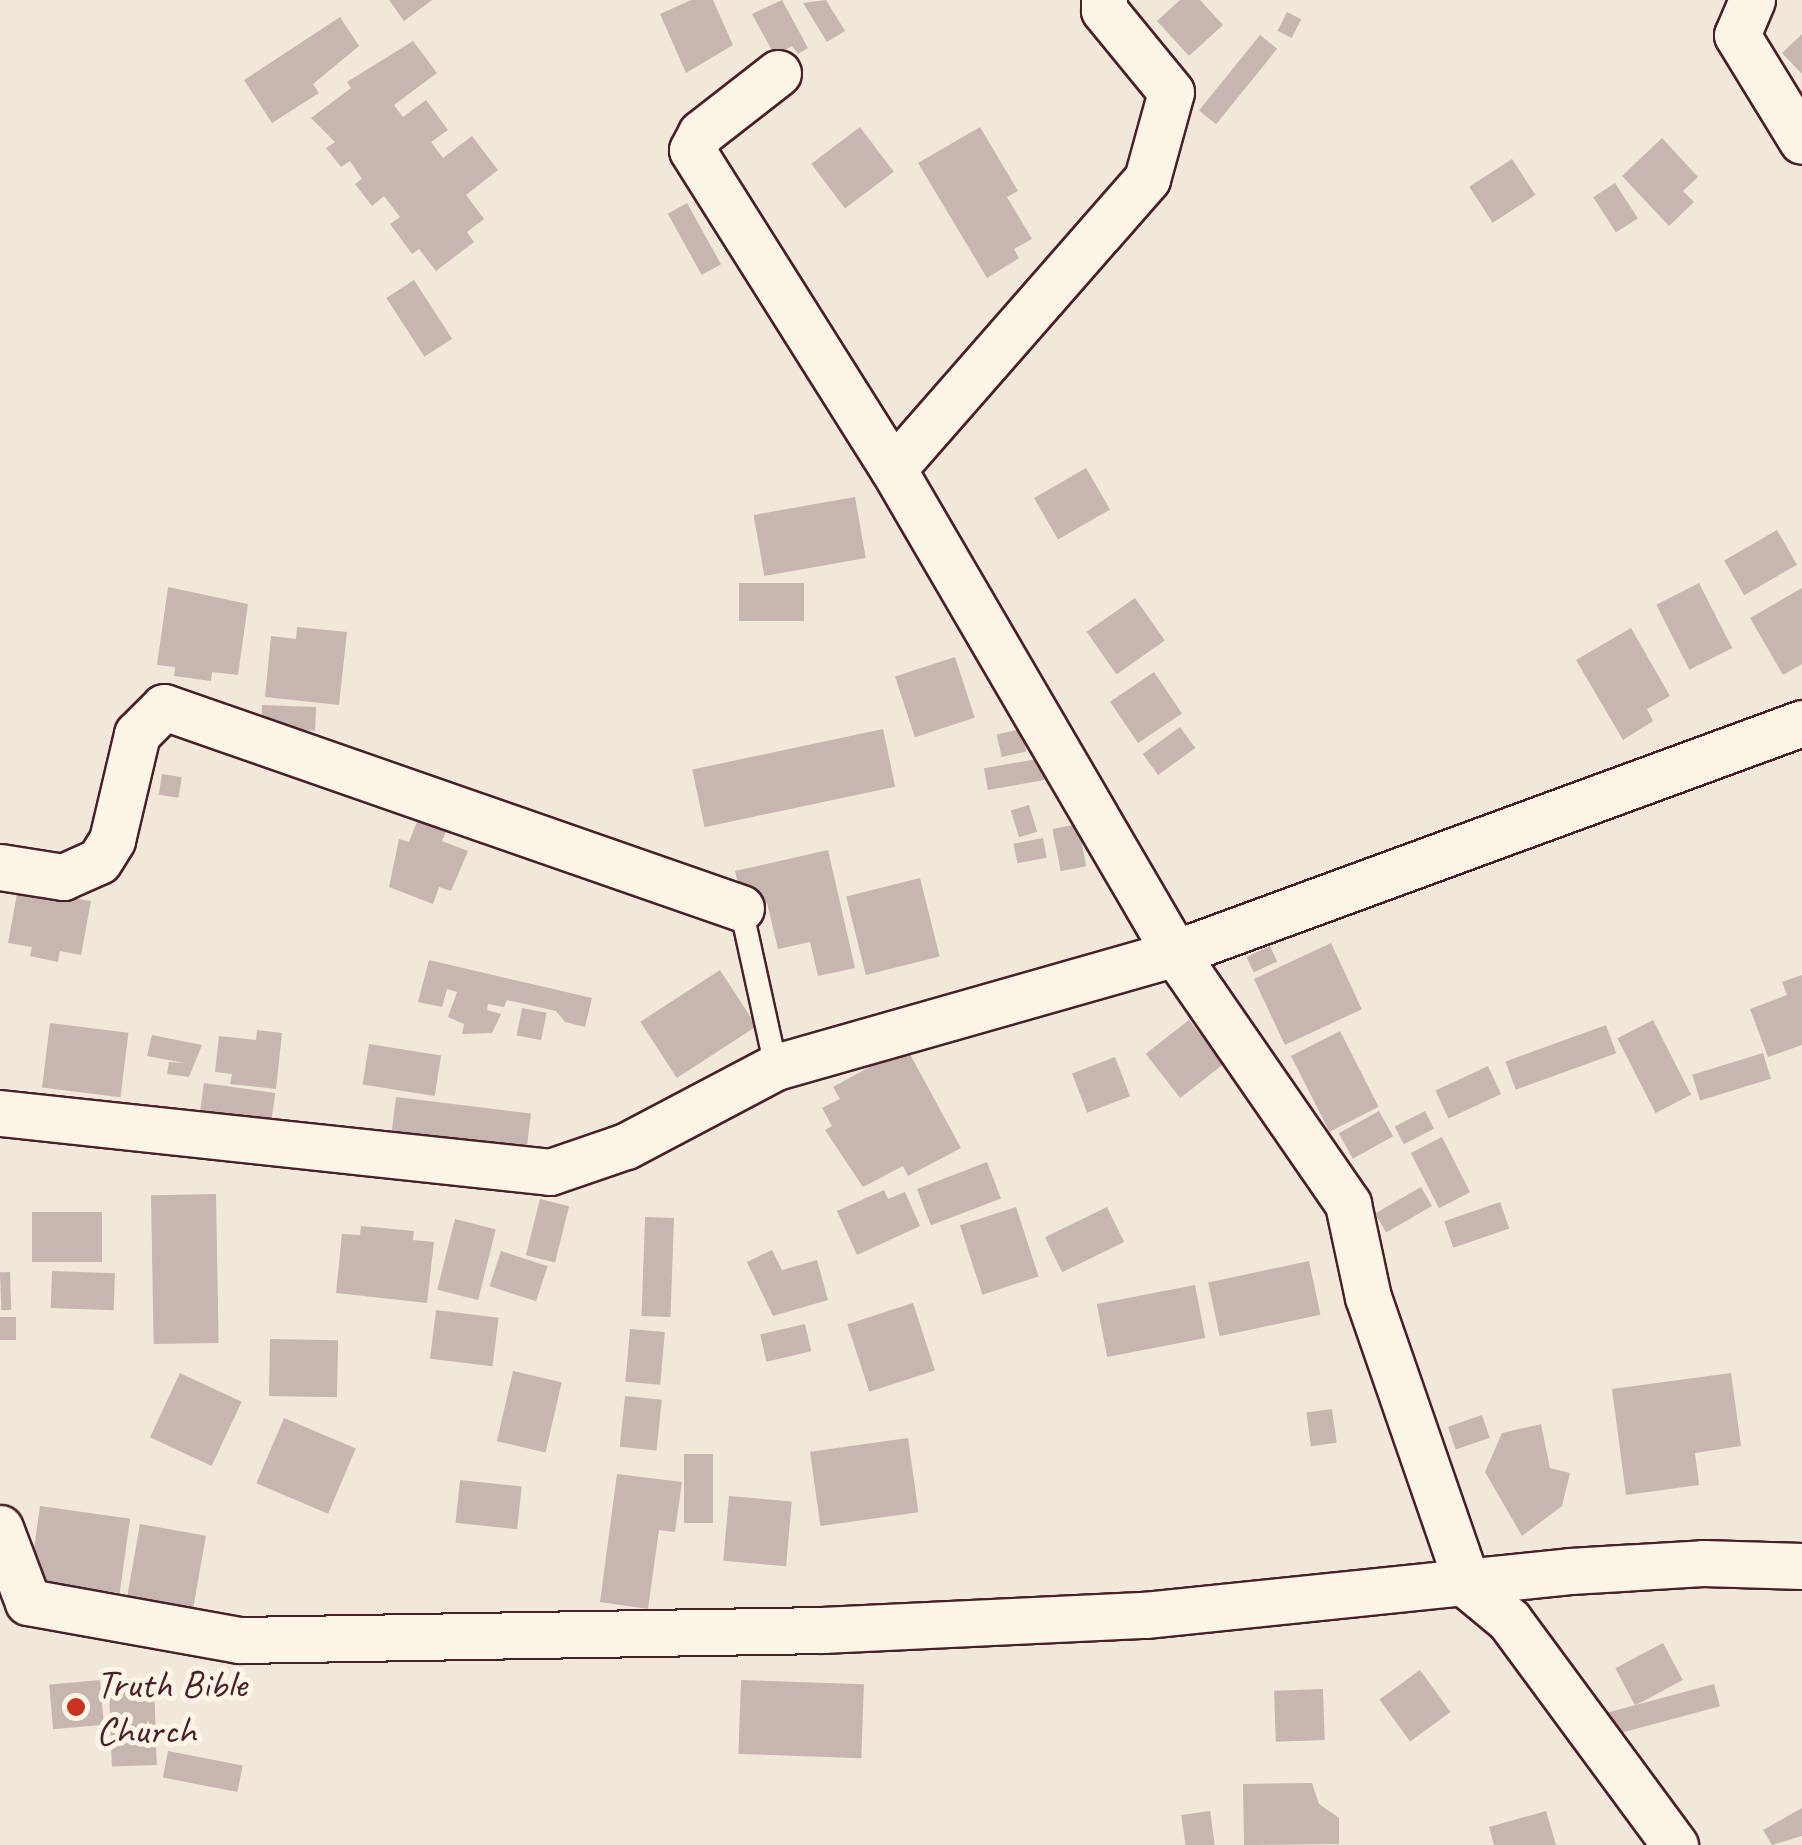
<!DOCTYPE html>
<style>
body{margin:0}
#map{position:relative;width:1802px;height:1845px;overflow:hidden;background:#f1e8da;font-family:Caveat,sans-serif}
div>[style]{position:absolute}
.building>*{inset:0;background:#c7b6af;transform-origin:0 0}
.roads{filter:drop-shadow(2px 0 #4a1f2b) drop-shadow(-2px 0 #4a1f2b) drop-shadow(0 2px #4a1f2b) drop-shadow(0 -2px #4a1f2b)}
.lane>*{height:22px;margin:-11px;padding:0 11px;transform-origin:11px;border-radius:11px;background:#fcf5e5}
.street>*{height:45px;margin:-22.5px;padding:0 22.5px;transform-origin:22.5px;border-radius:22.5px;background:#fcf5e5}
.dots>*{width:28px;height:28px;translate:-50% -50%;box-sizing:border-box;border:5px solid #fcf5e5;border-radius:50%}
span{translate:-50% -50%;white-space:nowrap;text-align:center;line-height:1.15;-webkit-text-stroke:10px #fcf5e5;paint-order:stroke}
.poi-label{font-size:40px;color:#4a1f2b}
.left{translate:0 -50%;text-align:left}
</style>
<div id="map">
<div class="building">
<div style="clip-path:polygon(389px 0,432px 0,404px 21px)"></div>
<div style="clip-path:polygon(691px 0,713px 0,733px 45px,686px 73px,660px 14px)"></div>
<div style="clip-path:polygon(782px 0,808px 48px,798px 54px,792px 46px,775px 56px,752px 14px)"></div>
<div style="clip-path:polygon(826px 0,845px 31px,827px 42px,803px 3px)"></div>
<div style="clip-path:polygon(1180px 0,1200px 0,1223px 25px,1189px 56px,1157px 21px)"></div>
<div style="left:1287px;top:12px;width:16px;height:21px;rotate:27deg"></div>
<div style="clip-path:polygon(340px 17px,359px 46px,313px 84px,319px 93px,272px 123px,244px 80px)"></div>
<div style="clip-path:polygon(1802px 34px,1802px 74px,1782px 53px)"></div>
<div style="left:1260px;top:35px;width:22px;height:97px;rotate:39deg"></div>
<div style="clip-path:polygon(413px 41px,437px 73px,394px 105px,403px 117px,426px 100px,448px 130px,431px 142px,443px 158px,472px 136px,498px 170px,466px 195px,484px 219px,467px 232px,474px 242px,436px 271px,419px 249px,412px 254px,390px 224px,400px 217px,384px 196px,372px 206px,355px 184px,362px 179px,350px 161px,341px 167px,326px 148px,335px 142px,311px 118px,351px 88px,347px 82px)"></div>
<div style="left:860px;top:127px;width:56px;height:61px;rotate:53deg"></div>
<div style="clip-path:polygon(980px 127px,1018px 191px,1007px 197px,1032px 239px,1014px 249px,1019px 258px,987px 278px,918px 163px)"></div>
<div style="clip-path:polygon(1662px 138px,1698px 177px,1683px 191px,1694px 202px,1669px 226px,1622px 176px)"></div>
<div style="left:1512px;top:159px;width:43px;height:51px;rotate:57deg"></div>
<div style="left:1615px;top:183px;width:42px;height:26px;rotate:57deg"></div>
<div style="left:687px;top:203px;width:70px;height:22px;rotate:61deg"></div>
<div style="left:414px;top:280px;width:70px;height:33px;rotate:57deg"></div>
<div style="left:1086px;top:468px;width:48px;height:60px;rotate:60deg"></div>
<div style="left:855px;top:497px;width:62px;height:103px;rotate:80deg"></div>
<div style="left:1777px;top:530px;width:40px;height:61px;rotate:60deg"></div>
<div style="left:804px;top:583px;width:38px;height:65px;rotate:90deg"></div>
<div style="left:1699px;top:583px;width:73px;height:48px;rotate:63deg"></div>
<div style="clip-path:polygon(168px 587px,248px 604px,238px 675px,212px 672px,211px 681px,174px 676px,175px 667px,157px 665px)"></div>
<div style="clip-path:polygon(1802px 588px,1802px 664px,1783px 675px,1750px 618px)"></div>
<div style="left:1135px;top:598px;width:52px;height:59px;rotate:55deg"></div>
<div style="clip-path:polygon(297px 627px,347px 632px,339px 705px,265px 697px,271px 636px,296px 639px)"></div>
<div style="clip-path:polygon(1631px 628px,1670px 696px,1647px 709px,1653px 721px,1623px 740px,1576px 660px)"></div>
<div style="left:955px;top:657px;width:64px;height:63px;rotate:72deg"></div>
<div style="left:1154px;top:672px;width:50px;height:53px;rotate:56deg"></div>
<div style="left:262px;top:705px;width:54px;height:24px;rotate:2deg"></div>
<div style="left:1180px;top:727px;width:26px;height:46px;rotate:54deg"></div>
<div style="left:883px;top:729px;width:59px;height:195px;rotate:78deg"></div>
<div style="left:1021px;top:729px;width:23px;height:25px;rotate:77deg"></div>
<div style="left:1048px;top:757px;width:22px;height:65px;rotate:80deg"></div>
<div style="left:162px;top:774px;width:20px;height:21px;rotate:9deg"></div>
<div style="left:1029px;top:805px;width:28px;height:19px;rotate:73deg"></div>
<div style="clip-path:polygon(420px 814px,448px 826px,442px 841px,468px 851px,451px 891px,439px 887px,433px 904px,389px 887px,399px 839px,409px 842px)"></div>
<div style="left:1078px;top:824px;width:43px;height:26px;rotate:79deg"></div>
<div style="left:1043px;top:838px;width:20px;height:30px;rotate:79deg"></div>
<div style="clip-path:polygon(828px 850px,855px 968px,818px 976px,810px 942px,778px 949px,767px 903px,744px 909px,735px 871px)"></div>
<div style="left:920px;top:878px;width:81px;height:76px;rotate:76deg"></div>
<div style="clip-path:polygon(18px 888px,91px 901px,81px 955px,60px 951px,58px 962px,30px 956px,32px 947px,8px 943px)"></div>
<div style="left:1331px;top:943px;width:73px;height:85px;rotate:65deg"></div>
<div style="left:1270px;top:946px;width:17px;height:26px;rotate:65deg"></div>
<div style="clip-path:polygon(429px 960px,592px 998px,585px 1027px,565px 1022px,556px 1011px,507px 1000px,504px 1007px,488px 1004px,487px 1010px,501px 1014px,492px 1033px,462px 1034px,464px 1024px,448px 1017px,457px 992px,447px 989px,442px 1007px,418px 1002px)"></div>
<div style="left:720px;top:970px;width:67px;height:95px;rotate:57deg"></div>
<div style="clip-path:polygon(1802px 975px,1802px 1045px,1768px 1057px,1750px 1009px,1787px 995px,1782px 982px)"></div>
<div style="left:522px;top:1008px;width:25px;height:28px;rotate:11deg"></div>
<div style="left:1189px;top:1020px;width:56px;height:55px;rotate:52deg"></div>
<div style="left:1653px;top:1020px;width:84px;height:40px;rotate:63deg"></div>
<div style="left:50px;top:1023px;width:79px;height:65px;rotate:7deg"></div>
<div style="left:1606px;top:1025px;width:30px;height:107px;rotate:70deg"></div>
<div style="clip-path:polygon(257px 1030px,282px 1033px,276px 1089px,230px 1084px,232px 1074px,215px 1072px,219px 1036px,256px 1040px)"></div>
<div style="left:1340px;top:1031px;width:85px;height:55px;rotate:63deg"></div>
<div style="clip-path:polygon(152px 1035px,202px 1045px,189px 1077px,167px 1074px,169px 1062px,185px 1063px,147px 1056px)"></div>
<div style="left:369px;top:1044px;width:73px;height:41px;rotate:9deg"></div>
<div style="clip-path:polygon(906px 1047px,961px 1148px,908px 1176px,903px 1166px,863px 1187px,825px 1130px,832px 1126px,822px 1108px,840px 1099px,833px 1087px)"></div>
<div style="left:1763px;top:1053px;width:27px;height:74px;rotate:73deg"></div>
<div style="left:1115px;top:1057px;width:42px;height:46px;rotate:69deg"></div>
<div style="left:1488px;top:1066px;width:31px;height:58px;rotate:65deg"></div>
<div style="left:204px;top:1083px;width:72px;height:29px;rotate:8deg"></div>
<div style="left:396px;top:1097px;width:136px;height:43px;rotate:7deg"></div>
<div style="left:1379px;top:1111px;width:29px;height:46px;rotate:61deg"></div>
<div style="left:1425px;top:1111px;width:20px;height:34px;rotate:63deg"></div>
<div style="left:1442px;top:1137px;width:62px;height:35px;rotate:63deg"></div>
<div style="left:987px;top:1162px;width:39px;height:75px;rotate:69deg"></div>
<div style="left:1421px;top:1187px;width:22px;height:53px;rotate:60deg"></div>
<div style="clip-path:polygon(884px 1190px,888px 1199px,905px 1192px,920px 1226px,857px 1255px,837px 1211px)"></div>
<div style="left:216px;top:1194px;width:149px;height:65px;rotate:89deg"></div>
<div style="left:540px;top:1199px;width:30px;height:58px;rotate:14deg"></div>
<div style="left:1500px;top:1202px;width:28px;height:59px;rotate:71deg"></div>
<div style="left:1016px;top:1207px;width:73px;height:59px;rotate:72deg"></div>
<div style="left:1107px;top:1207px;width:39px;height:69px;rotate:64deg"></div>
<div style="left:32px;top:1212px;width:70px;height:50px"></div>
<div style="left:645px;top:1217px;width:29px;height:99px;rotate:2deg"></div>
<div style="left:455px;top:1219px;width:42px;height:73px;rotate:14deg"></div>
<div style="clip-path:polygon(361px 1226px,414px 1231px,413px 1240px,434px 1242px,427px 1303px,336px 1293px,342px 1234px,360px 1235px)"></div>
<div style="clip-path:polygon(772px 1250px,782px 1270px,817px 1260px,828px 1300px,773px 1316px,747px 1262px)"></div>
<div style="left:501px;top:1251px;width:49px;height:37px;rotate:18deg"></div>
<div style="left:1309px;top:1261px;width:55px;height:103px;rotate:78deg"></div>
<div style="left:52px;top:1271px;width:63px;height:37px;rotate:2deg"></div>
<div style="left:10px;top:1272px;width:38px;height:10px;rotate:88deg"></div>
<div style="left:1195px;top:1285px;width:54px;height:100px;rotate:79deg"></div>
<div style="left:913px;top:1303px;width:71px;height:69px;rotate:72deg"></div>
<div style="left:436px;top:1310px;width:63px;height:49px;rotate:7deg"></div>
<div style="left:0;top:1317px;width:16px;height:23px"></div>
<div style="left:805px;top:1324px;width:28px;height:46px;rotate:77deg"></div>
<div style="left:630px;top:1329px;width:35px;height:53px;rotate:5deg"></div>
<div style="left:270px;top:1339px;width:68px;height:57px;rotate:1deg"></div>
<div style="left:513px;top:1371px;width:50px;height:72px;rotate:13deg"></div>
<div style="left:180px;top:1373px;width:68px;height:71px;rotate:25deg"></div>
<div style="clip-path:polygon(1731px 1373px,1741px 1446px,1695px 1453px,1699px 1485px,1626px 1495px,1612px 1389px)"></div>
<div style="left:625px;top:1396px;width:37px;height:51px;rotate:6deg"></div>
<div style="left:1332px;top:1409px;width:34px;height:26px;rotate:82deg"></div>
<div style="left:1482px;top:1415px;width:24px;height:36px;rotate:71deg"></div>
<div style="left:284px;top:1418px;width:78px;height:71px;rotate:23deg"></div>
<div style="clip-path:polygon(1541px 1424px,1550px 1468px,1570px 1473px,1562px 1506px,1522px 1536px,1485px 1472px,1502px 1433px)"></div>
<div style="left:908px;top:1438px;width:75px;height:99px;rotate:82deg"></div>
<div style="left:684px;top:1454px;width:29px;height:69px"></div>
<div style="clip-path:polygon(617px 1474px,682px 1482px,675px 1532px,659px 1530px,648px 1609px,600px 1602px)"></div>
<div style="left:460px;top:1480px;width:62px;height:43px;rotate:6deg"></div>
<div style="left:729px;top:1496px;width:63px;height:65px;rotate:5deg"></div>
<div style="left:40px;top:1506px;width:91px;height:75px;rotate:8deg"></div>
<div style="left:140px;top:1524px;width:67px;height:76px;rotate:10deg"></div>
<div style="left:1663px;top:1643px;width:42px;height:54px;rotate:62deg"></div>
<div style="left:1420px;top:1670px;width:52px;height:50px;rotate:54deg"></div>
<div style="left:100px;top:1680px;width:45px;height:51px;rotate:85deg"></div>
<div style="left:741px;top:1680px;width:123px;height:74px;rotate:2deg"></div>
<div style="left:154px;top:1684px;width:81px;height:45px;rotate:88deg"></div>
<div style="left:1714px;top:1684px;width:23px;height:110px;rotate:75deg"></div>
<div style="left:1323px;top:1689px;width:51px;height:49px;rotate:88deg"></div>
<div style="left:168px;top:1751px;width:76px;height:27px;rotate:11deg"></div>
<div style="clip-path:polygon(1312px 1783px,1319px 1804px,1339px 1818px,1339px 1844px,1244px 1845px,1243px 1784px)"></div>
<div style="clip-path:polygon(1802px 1808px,1802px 1836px,1772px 1845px,1763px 1830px)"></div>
<div style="left:1210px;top:1811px;width:34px;height:29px;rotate:82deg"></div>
<div style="clip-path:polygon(1546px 1811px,1556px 1845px,1494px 1845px,1489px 1827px)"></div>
</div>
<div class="roads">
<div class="lane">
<div style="left:741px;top:908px;width:163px;rotate:77.6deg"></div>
</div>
<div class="street">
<div style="left:1752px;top:0;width:38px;rotate:113deg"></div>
<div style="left:1737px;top:35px;width:124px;rotate:58.5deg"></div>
<div style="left:778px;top:73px;width:98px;rotate:142.1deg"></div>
<div style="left:701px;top:133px;width:19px;rotate:118deg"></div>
<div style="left:692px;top:150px;width:377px;rotate:57.8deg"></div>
<div style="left:893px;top:469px;width:560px;rotate:59.77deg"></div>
<div style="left:1175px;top:953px;width:305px;rotate:55.4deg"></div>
<div style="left:1348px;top:1204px;width:95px;rotate:77.9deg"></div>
<div style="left:1368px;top:1297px;width:306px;rotate:70.9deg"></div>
<div style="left:1468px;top:1586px;width:53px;rotate:39.7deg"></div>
<div style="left:1509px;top:1620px;width:280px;rotate:53.6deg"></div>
<div style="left:893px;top:469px;width:386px;rotate:-48.8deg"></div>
<div style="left:1147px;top:179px;width:90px;rotate:-74.6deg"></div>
<div style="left:1171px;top:92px;width:106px;rotate:-129.3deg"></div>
<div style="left:1104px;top:10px;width:10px;rotate:-90deg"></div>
<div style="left:0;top:867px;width:64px;rotate:9deg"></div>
<div style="left:63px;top:877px;width:39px;rotate:-24deg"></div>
<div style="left:99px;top:861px;width:25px;rotate:-58deg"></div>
<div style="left:112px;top:840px;width:109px;rotate:-76.7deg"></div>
<div style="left:137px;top:734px;width:38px;rotate:-45deg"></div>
<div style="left:164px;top:707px;width:611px;rotate:19.21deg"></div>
<div style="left:0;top:1113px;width:553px;rotate:6.12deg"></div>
<div style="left:550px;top:1172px;width:80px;rotate:-18.9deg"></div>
<div style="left:626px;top:1146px;width:170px;rotate:-27.8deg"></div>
<div style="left:776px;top:1067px;width:415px;rotate:-15.9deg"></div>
<div style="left:1175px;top:953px;width:668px;rotate:-20.14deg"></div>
<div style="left:0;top:1528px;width:79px;rotate:69.3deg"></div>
<div style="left:28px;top:1602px;width:214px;rotate:10.2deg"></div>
<div style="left:239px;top:1640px;width:584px;rotate:-0.98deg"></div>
<div style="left:823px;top:1630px;width:322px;rotate:-2.7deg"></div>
<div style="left:1145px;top:1615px;width:427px;rotate:-5.9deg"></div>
<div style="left:1570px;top:1571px;width:133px;rotate:-3.4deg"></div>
<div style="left:1703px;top:1563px;width:99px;rotate:1.7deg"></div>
</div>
</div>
<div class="dots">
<div style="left:76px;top:1707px;background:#c8321e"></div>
</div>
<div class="poi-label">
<span class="left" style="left:96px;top:1707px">Truth Bible<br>Church</span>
</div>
</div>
